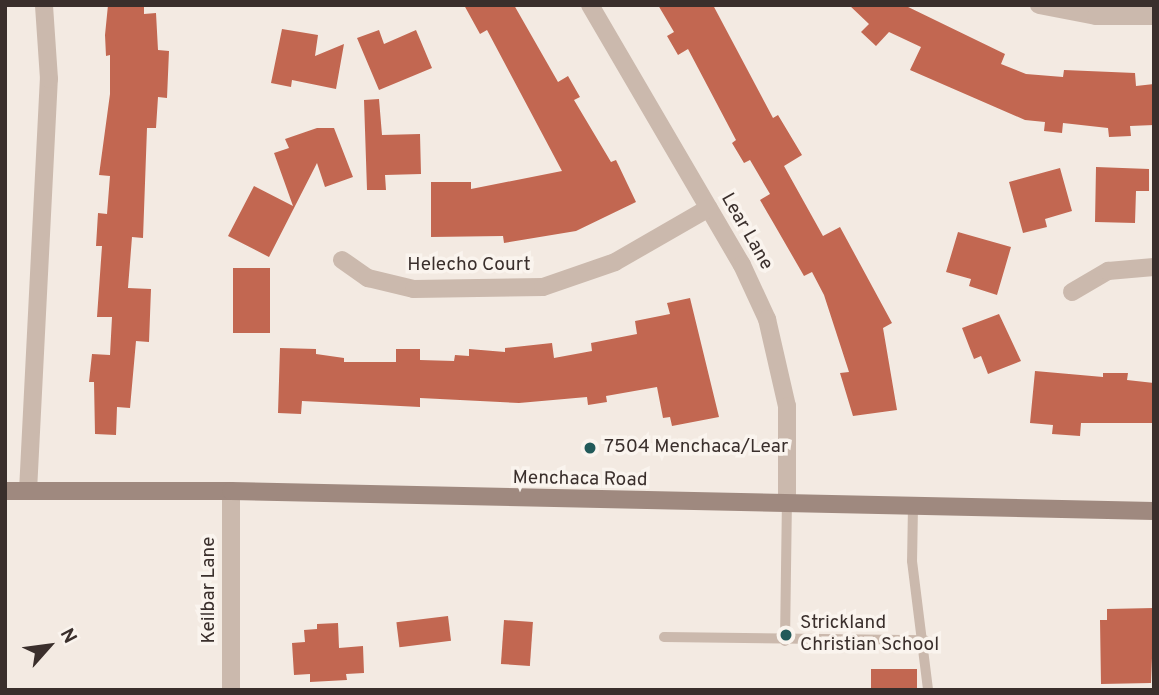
<!DOCTYPE html>
<style>
body{margin:0}
#map{position:relative;width:1159px;height:695px;overflow:hidden;background:#f3eae2;font-family:Overpass,sans-serif}
div>[style]{position:absolute}
.building>*{inset:0;background:#c26751;transform-origin:0 0}
.lane>*{height:10px;margin:-5px;padding:0 5px;transform-origin:5px;border-radius:5px;background:#cbb9ad}
.street>*{height:18px;margin:-9px;padding:0 9px;transform-origin:9px;border-radius:9px;background:#cbb9ad}
.secondary>*{height:18px;margin:-9px;padding:0 9px;transform-origin:9px;border-radius:9px;background:#9f897f}
.dots>*{width:19px;height:19px;translate:-50% -50%;box-sizing:border-box;border:4px solid #faf4ee;border-radius:50%}
span{translate:-50% -50%;white-space:nowrap;text-align:center;line-height:1.15;-webkit-text-stroke:7px #faf4ee;paint-order:stroke}
.street-label{font-size:19px;color:#3a2f2c}
.poi-label{font-size:19px;color:#3a2f2c}
.left{translate:0 -50%;text-align:left}
.frame{position:absolute;inset:0;border:7px solid #3a2f2c;pointer-events:none}
.north{position:absolute;left:14px;top:611px;width:70px;height:70px;-webkit-text-stroke:5px #faf4ee;paint-order:stroke;rotate:62deg;font-size:19px;font-weight:700;line-height:28px;text-align:center;color:#3a2f2c}
.north::after{content:'';display:block;margin:auto;width:24px;height:32px;background:#3a2f2c;clip-path:polygon(50% 0,100% 100%,50% 72%,0 100%)}
</style>
<div id="map">
<div class="building">
<div style="clip-path:polygon(108px 5px,144px 5px,144px 14px,156px 13px,158px 50px,169px 51px,167px 98px,158px 97px,156px 128px,147px 128px,143px 238px,132px 237px,128px 288px,151px 289px,149px 342px,136px 341px,130px 408px,117px 407px,116px 435px,95px 434px,94px 382px,89px 382px,92px 354px,110px 355px,112px 317px,97px 317px,102px 246px,96px 246px,98px 213px,107px 214px,110px 176px,99px 175px,110px 94px,110px 55px,106px 56px,105px 35px)"></div>
<div style="clip-path:polygon(464px 5px,514px 5px,558px 82px,568px 76px,580px 97px,574px 100px,611px 162px,616px 160px,636px 202px,576px 231px,504px 243px,503px 236px,431px 237px,431px 182px,471px 182px,471px 189px,562px 171px,487px 30px,480px 34px)"></div>
<div style="clip-path:polygon(658px 5px,713px 5px,773px 118px,778px 115px,802px 155px,784px 166px,823px 236px,840px 227px,892px 323px,883px 328px,897px 410px,853px 416px,840px 373px,849px 372px,824px 295px,812px 272px,804px 276px,774px 224px,760px 200px,770px 194px,750px 160px,744px 163px,732px 143px,736px 140px,688px 49px,678px 55px,667px 36px,674px 32px)"></div>
<div style="clip-path:polygon(849px 5px,904px 5px,1005px 54px,1001px 64px,1026px 74px,1063px 77px,1064px 70px,1135px 73px,1136px 86px,1154px 84px,1154px 125px,1130px 126px,1131px 136px,1109px 137px,1108px 128px,1063px 123px,1062px 133px,1044px 131px,1045px 122px,1025px 120px,910px 70px,921px 47px,889px 32px,876px 46px,861px 32px,869px 24px)"></div>
<div style="clip-path:polygon(282px 29px,318px 35px,315px 56px,344px 44px,336px 89px,292px 80px,291px 87px,271px 83px)"></div>
<div style="clip-path:polygon(379px 30px,384px 44px,416px 30px,432px 68px,379px 90px,357px 38px)"></div>
<div style="clip-path:polygon(379px 99px,382px 135px,420px 134px,421px 174px,385px 175px,386px 190px,367px 190px,364px 100px)"></div>
<div style="clip-path:polygon(317px 128px,334px 128px,353px 177px,325px 187px,317px 163px,269px 257px,228px 236px,254px 186px,293px 206px,274px 153px,289px 148px,285px 139px)"></div>
<div style="clip-path:polygon(1096px 167px,1149px 169px,1149px 191px,1136px 191px,1135px 223px,1095px 222px)"></div>
<div style="clip-path:polygon(1060px 168px,1072px 211px,1045px 219px,1047px 227px,1023px 233px,1009px 182px)"></div>
<div style="clip-path:polygon(958px 232px,1011px 247px,997px 295px,969px 286px,971px 279px,946px 272px)"></div>
<div style="left:233px;top:268px;width:37px;height:65px"></div>
<div style="clip-path:polygon(690px 298px,719px 417px,672px 426px,670px 417px,663px 418px,657px 387px,606px 396px,607px 402px,588px 405px,587px 397px,519px 403px,420px 398px,420px 407px,302px 401px,301px 414px,278px 413px,280px 348px,316px 349px,316px 354px,344px 358px,344px 362px,396px 362px,396px 349px,420px 349px,420px 360px,454px 361px,455px 355px,469px 356px,469px 349px,505px 352px,505px 348px,552px 343px,554px 358px,592px 351px,591px 343px,637px 334px,635px 321px,670px 314px,667px 303px)"></div>
<div style="clip-path:polygon(999px 314px,1021px 361px,988px 374px,981px 356px,974px 359px,962px 328px)"></div>
<div style="clip-path:polygon(1035px 371px,1103px 377px,1103px 373px,1128px 373px,1127px 380px,1154px 383px,1154px 423px,1081px 423px,1080px 436px,1052px 434px,1053px 425px,1030px 423px)"></div>
<div style="clip-path:polygon(1154px 608px,1151px 683px,1101px 684px,1100px 620px,1107px 620px,1107px 609px)"></div>
<div style="left:448px;top:616px;width:25px;height:52px;rotate:83deg"></div>
<div style="left:504px;top:620px;width:29px;height:44px;rotate:4deg"></div>
<div style="clip-path:polygon(338px 623px,339px 648px,363px 646px,364px 673px,346px 674px,347px 680px,310px 682px,310px 674px,294px 675px,292px 643px,305px 642px,304px 630px,317px 629px,317px 624px)"></div>
<div style="left:871px;top:669px;width:46px;height:21px"></div>
</div>
<div class="lane">
<div style="left:913px;top:506px;width:55px;rotate:91deg"></div>
<div style="left:912px;top:561px;width:130px;rotate:82.9deg"></div>
<div style="left:664px;top:637px;width:261px;rotate:0.7deg"></div>
<div style="left:785px;top:641px;width:137px;rotate:-89.2deg"></div>
</div>
<div class="street">
<div style="left:590px;top:5px;width:301px;rotate:59.7deg"></div>
<div style="left:742px;top:265px;width:60px;rotate:65.2deg"></div>
<div style="left:767px;top:319px;width:89px;rotate:77.1deg"></div>
<div style="left:787px;top:406px;width:98px;rotate:90deg"></div>
<div style="left:1039px;top:5px;width:58px;rotate:10.9deg"></div>
<div style="left:1096px;top:16px;width:58px"></div>
<div style="left:342px;top:260px;width:32px;rotate:35deg"></div>
<div style="left:368px;top:278px;width:47px;rotate:13.4deg"></div>
<div style="left:414px;top:289px;width:129px;rotate:-0.9deg"></div>
<div style="left:543px;top:287px;width:76px;rotate:-19.1deg"></div>
<div style="left:615px;top:262px;width:108px;rotate:-29.9deg"></div>
<div style="left:1072px;top:292px;width:42px;rotate:-30.3deg"></div>
<div style="left:1108px;top:271px;width:46px;rotate:-5deg"></div>
<div style="left:28px;top:491px;width:413px;rotate:-87.1deg"></div>
<div style="left:49px;top:79px;width:74px;rotate:-93.9deg"></div>
<div style="left:231px;top:690px;width:199px;rotate:-90deg"></div>
</div>
<div class="secondary">
<div style="left:5px;top:491px;width:226px"></div>
<div style="left:231px;top:491px;width:923px;rotate:1.24deg"></div>
</div>
<div class="dots">
<div style="left:590px;top:448px;background:#225a5a"></div>
<div style="left:786px;top:635px;background:#225a5a"></div>
</div>
<div class="street-label">
<span style="left:746px;top:232px;rotate:60deg">Lear Lane</span>
<span style="left:469px;top:266px">Helecho Court</span>
<span style="left:580px;top:480px;rotate:1deg">Menchaca Road</span>
<span style="left:210px;top:590px;rotate:-90deg">Keilbar Lane</span>
</div>
<div class="poi-label">
<span class="left" style="left:604px;top:448px">7504 Menchaca/Lear</span>
<span class="left" style="left:800px;top:635px">Strickland<br>Christian School</span>
</div>
<div class="frame"></div>
<div class="north">N</div>
</div>
